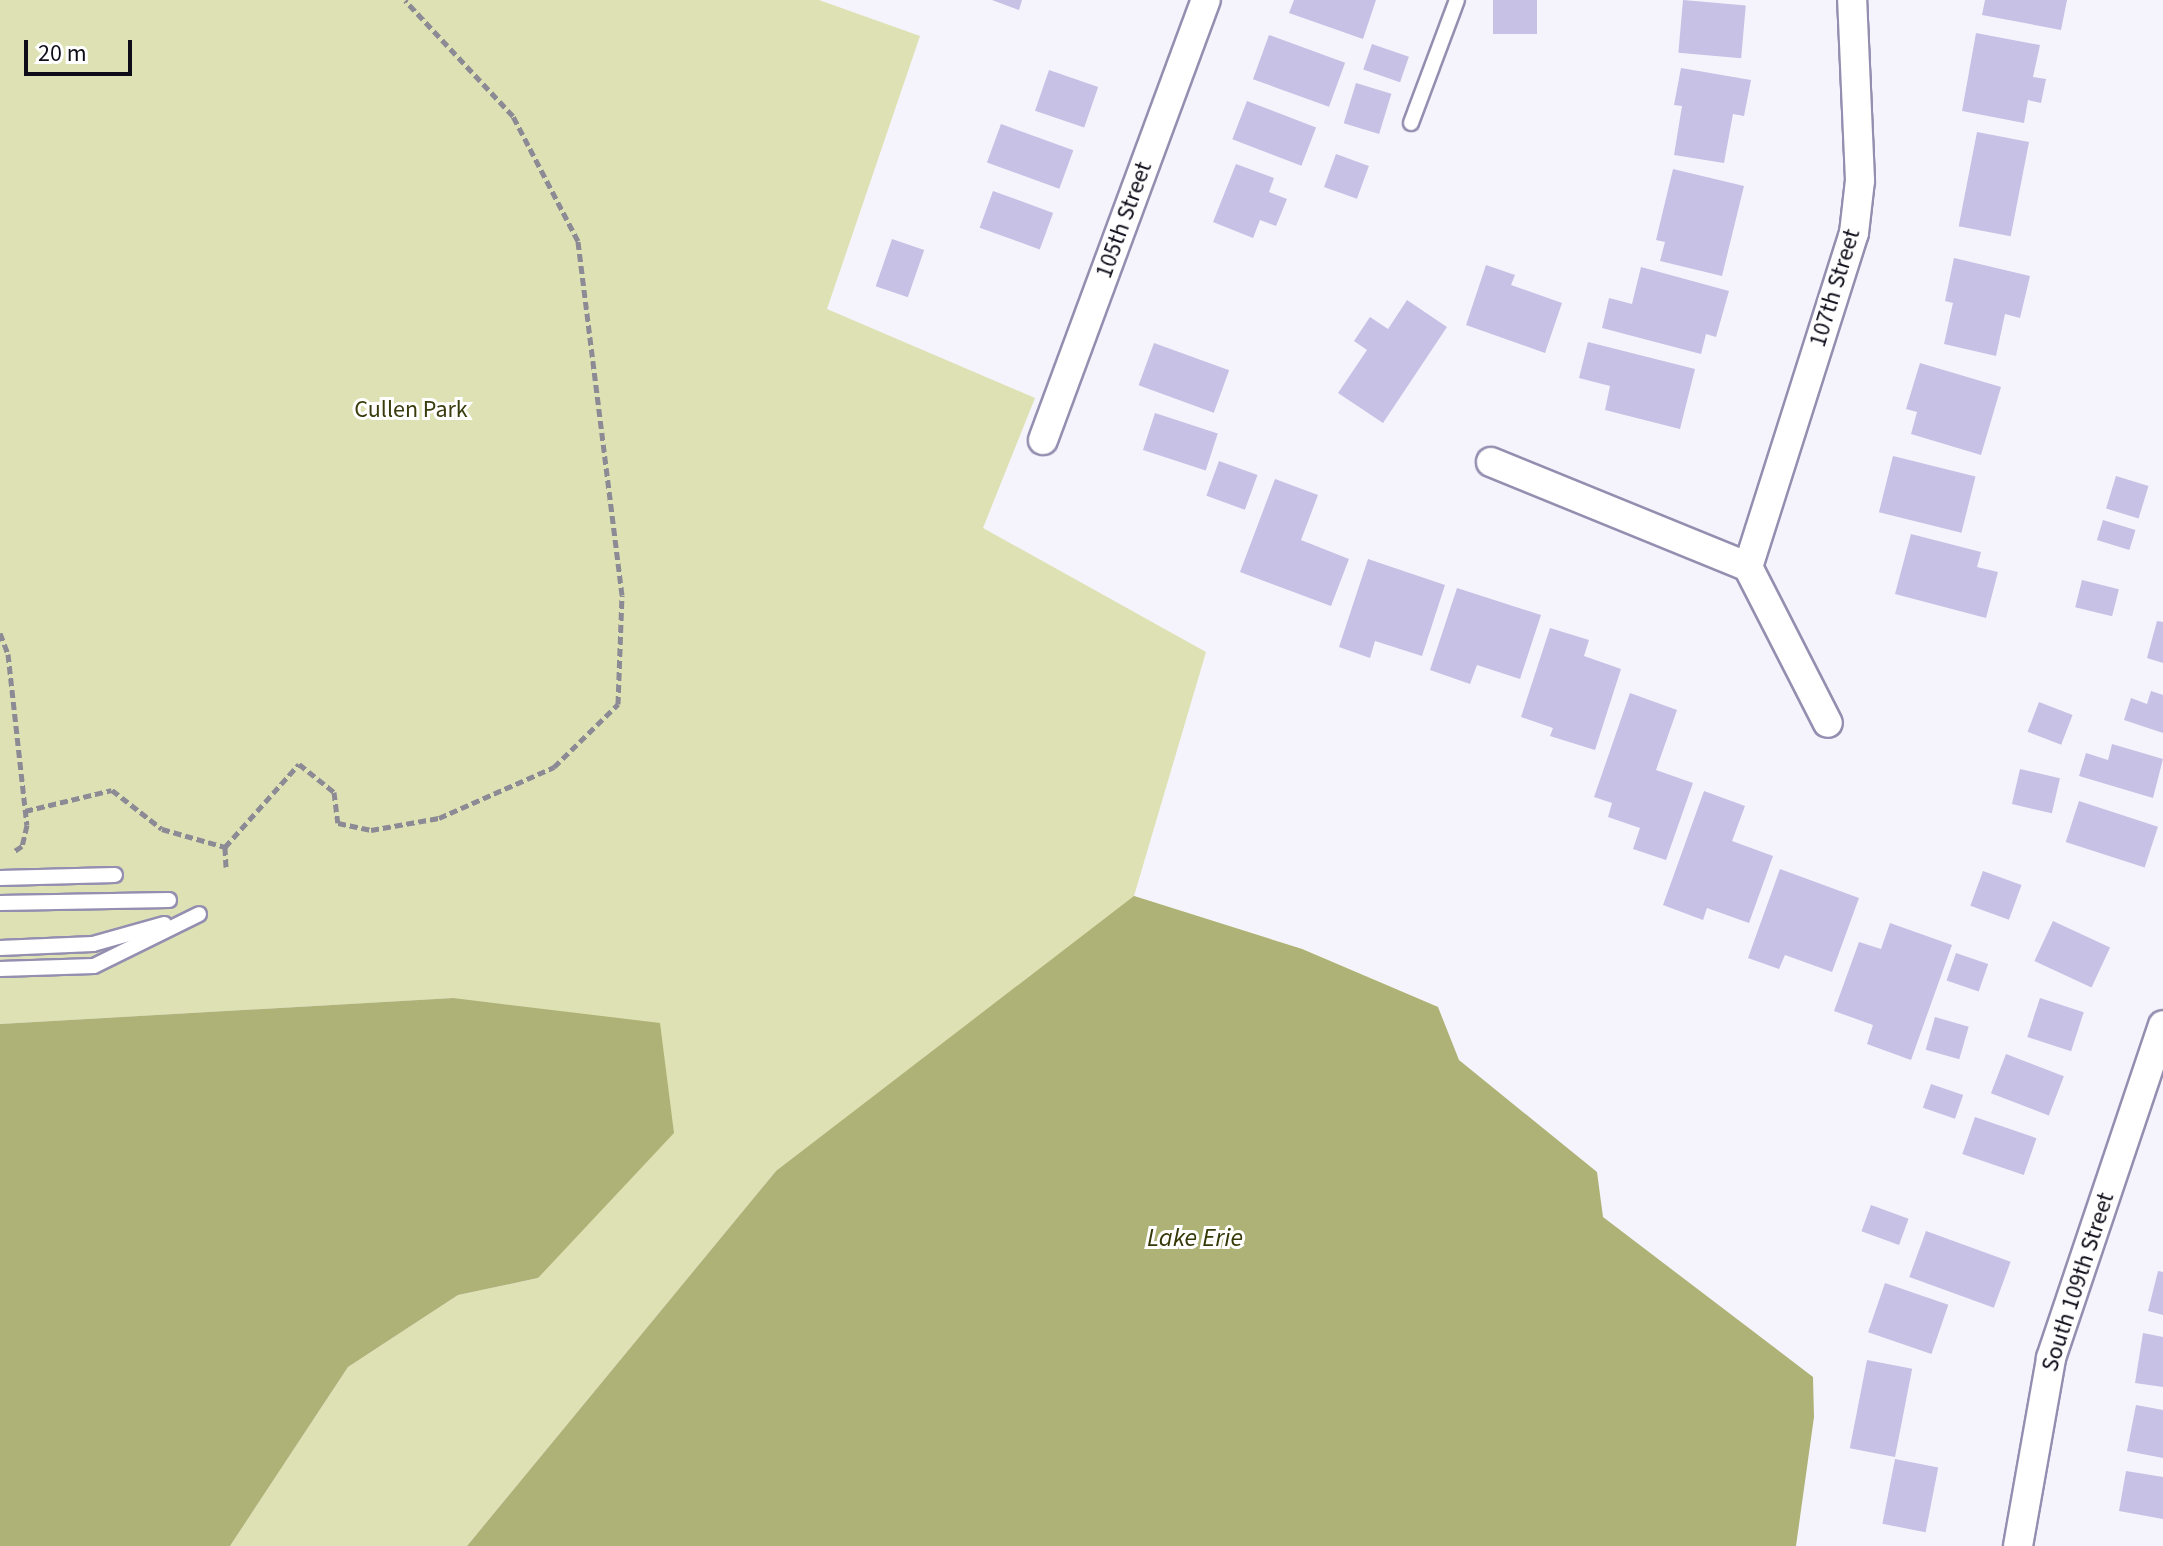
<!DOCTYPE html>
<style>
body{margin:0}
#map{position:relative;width:2163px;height:1546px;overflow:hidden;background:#f5f4fc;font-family:"Source Sans 3",sans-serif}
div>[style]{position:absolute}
.green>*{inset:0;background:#dee1b3}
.water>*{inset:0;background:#aeb276}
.building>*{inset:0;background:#c6c1e5;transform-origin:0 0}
.path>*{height:5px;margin-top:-2.5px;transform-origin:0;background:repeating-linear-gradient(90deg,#8c8a94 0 8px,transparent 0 12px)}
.roads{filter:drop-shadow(2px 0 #948fb0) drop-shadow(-2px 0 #948fb0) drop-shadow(0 2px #948fb0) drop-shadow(0 -2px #948fb0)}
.service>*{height:14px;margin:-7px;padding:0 7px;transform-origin:7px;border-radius:7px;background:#fff}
.minor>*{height:28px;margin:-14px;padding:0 14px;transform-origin:14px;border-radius:14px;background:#fff}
span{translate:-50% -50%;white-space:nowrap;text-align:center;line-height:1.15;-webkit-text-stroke:6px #fff;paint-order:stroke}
.street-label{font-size:24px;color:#0e0c18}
.park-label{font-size:24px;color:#3b3c0d}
.water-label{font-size:26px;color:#363807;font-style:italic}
.scale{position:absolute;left:24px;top:40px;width:108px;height:36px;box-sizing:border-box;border:4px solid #0e0c18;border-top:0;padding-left:10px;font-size:24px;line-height:28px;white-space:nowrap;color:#0e0c18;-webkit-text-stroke:6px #fff;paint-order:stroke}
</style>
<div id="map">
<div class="green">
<div style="clip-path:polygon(0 0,819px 0,920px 36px,827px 309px,1035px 398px,983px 528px,1206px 652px,1134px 896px,1302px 949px,1438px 1007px,776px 1171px,467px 1546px,230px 1546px,348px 1367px,458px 1295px,539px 1278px,453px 998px,0 1024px)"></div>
</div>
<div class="water">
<div style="clip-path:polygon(1134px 896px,1302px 949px,1438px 1007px,1459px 1060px,1597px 1172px,1603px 1217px,1813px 1377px,1814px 1417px,1796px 1546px,467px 1546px,776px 1171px)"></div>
<div style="clip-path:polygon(453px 998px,660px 1023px,674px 1133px,538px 1278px,458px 1295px,348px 1367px,230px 1546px,0 1546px,0 1024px)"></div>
</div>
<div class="building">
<div style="clip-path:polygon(992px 0,1022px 0,1019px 10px)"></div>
<div style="clip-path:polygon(1294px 0,1376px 0,1363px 39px,1289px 13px)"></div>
<div style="left:1493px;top:0;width:44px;height:34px"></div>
<div style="left:1683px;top:0;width:63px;height:53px;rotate:5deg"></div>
<div style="clip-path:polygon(1985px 0,2067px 0,2061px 30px,1982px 15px)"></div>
<div style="clip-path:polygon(1976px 33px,2040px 45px,2033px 77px,2046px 79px,2041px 103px,2028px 100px,2024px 123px,1962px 111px)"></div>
<div style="left:1269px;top:35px;width:81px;height:47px;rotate:20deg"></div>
<div style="left:1372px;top:44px;width:39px;height:27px;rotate:19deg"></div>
<div style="clip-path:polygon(1681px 68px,1751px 80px,1744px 116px,1733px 114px,1724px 163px,1674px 155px,1682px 106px,1674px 105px)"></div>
<div style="left:1049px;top:70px;width:52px;height:43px;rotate:19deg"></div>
<div style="left:1356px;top:83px;width:37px;height:42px;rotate:17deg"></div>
<div style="left:1247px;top:101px;width:74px;height:41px;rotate:21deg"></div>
<div style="left:1001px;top:124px;width:77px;height:41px;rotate:20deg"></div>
<div style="left:1977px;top:132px;width:53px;height:96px;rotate:11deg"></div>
<div style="left:1336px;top:154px;width:35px;height:35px;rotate:20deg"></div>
<div style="clip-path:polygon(1236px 164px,1274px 178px,1269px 192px,1287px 199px,1276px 226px,1260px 220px,1253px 238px,1213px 222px)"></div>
<div style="clip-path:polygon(1673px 169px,1744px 186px,1722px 276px,1660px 261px,1665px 242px,1656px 240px)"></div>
<div style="left:993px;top:191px;width:64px;height:39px;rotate:20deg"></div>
<div style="left:892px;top:239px;width:34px;height:50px;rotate:19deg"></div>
<div style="clip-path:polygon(1954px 258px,2030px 276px,2020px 318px,2005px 314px,1996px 356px,1944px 344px,1953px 303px,1945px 301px)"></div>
<div style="clip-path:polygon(1486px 265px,1515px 275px,1511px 285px,1562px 303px,1545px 353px,1466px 325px)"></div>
<div style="clip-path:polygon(1641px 267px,1729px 291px,1716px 337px,1706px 334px,1701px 354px,1602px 328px,1609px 298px,1632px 304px)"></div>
<div style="clip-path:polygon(1407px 300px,1447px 327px,1383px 423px,1338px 393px,1367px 350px,1354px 341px,1370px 317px,1388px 329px)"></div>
<div style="clip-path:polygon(1588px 342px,1695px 369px,1680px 429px,1605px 410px,1610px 386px,1579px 378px)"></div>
<div style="left:1154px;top:343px;width:80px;height:45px;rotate:20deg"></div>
<div style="clip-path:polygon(1920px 363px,2001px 387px,1981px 455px,1911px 434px,1917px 412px,1906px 409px)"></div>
<div style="left:1155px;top:413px;width:66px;height:39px;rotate:18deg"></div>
<div style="left:1893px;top:456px;width:85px;height:58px;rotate:14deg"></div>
<div style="left:1219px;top:461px;width:41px;height:37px;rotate:20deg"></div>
<div style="left:2116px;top:476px;width:34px;height:34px;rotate:17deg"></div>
<div style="clip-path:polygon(1275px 479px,1318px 495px,1301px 540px,1349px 559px,1331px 606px,1240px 572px)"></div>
<div style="left:2103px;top:520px;width:34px;height:21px;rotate:17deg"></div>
<div style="clip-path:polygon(1911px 534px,1981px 552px,1977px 567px,1998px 572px,1986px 618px,1895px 594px)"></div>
<div style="clip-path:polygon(1368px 559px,1445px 585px,1422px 656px,1375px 641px,1370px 658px,1339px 647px)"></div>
<div style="left:2082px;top:580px;width:38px;height:28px;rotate:14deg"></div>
<div style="clip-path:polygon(1457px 588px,1541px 615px,1520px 679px,1477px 665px,1470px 684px,1430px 670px)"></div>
<div style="clip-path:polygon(2157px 621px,2163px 622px,2163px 663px,2147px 658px)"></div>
<div style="clip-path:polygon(1550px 628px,1589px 640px,1584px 656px,1621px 669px,1595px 750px,1550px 736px,1553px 728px,1521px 717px)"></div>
<div style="clip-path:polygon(2151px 691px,2163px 695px,2163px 733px,2124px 720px,2131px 698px,2147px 704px)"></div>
<div style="clip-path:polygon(1630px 693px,1677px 710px,1656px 770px,1693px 783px,1666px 860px,1633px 849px,1640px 828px,1608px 817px,1612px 803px,1594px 797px)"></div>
<div style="left:2039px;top:702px;width:36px;height:32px;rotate:21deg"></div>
<div style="clip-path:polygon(2112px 744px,2163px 759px,2153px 798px,2079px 776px,2086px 753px,2108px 760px)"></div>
<div style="left:2020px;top:769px;width:41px;height:36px;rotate:13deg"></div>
<div style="clip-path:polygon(1704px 791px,1745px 806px,1732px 841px,1773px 856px,1749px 923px,1707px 908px,1703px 920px,1663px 905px)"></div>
<div style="left:2079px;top:801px;width:83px;height:43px;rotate:18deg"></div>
<div style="clip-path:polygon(1780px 869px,1859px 898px,1832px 972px,1785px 955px,1779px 969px,1748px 958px)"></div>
<div style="left:1983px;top:871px;width:41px;height:37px;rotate:20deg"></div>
<div style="left:2053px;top:921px;width:63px;height:44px;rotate:25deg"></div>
<div style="clip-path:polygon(1890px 923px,1952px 945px,1911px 1060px,1867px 1044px,1873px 1025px,1834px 1011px,1859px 942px,1881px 949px)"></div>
<div style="left:1956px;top:953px;width:34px;height:29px;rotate:19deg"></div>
<div style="left:2040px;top:998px;width:46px;height:41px;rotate:18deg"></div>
<div style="left:1935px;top:1017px;width:35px;height:34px;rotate:16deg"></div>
<div style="left:2006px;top:1054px;width:62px;height:42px;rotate:21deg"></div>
<div style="left:1931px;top:1084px;width:34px;height:25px;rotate:19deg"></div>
<div style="left:1975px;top:1117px;width:65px;height:39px;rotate:19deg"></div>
<div style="left:1871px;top:1205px;width:40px;height:28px;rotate:20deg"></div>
<div style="left:1926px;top:1231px;width:90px;height:49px;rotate:20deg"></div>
<div style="clip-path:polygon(2158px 1271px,2163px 1272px,2163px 1315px,2148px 1311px)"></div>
<div style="left:1885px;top:1283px;width:67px;height:52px;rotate:19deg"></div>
<div style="clip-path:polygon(2143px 1333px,2163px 1337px,2163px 1387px,2135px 1383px)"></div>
<div style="left:1867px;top:1360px;width:46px;height:90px;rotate:11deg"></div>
<div style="clip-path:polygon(2136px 1405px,2163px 1410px,2163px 1458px,2127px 1451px)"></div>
<div style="left:1895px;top:1459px;width:44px;height:66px;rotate:11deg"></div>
<div style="clip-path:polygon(2126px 1471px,2163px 1477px,2163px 1519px,2119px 1511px)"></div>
</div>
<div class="path">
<div style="left:0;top:633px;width:22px;rotate:69deg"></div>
<div style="left:8px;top:654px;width:172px;rotate:83.7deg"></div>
<div style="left:27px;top:825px;width:22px;rotate:103deg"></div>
<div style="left:22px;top:846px;width:11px;rotate:146deg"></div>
<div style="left:25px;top:811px;width:89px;rotate:-13.6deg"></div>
<div style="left:112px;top:790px;width:63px;rotate:38deg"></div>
<div style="left:162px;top:829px;width:66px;rotate:15.9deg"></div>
<div style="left:226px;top:867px;width:20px;rotate:-93deg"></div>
<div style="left:225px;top:847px;width:111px;rotate:-48.3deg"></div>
<div style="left:299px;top:764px;width:45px;rotate:38.7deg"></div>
<div style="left:334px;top:792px;width:31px;rotate:83deg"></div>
<div style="left:338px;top:823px;width:34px;rotate:12deg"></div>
<div style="left:371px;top:830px;width:69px;rotate:-10deg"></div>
<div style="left:439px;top:818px;width:126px;rotate:-23.9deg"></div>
<div style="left:554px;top:767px;width:90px;rotate:-44.5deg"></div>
<div style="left:618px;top:704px;width:109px;rotate:-87.9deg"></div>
<div style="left:622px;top:595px;width:357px;rotate:-97.1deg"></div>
<div style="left:578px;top:241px;width:141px;rotate:-117.5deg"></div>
<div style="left:513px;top:116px;width:158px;rotate:-133deg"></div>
</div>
<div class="roads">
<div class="service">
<div style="left:1411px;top:123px;width:131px;rotate:-69.5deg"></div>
<div style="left:0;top:878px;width:115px;rotate:-1.5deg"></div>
<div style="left:0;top:903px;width:169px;rotate:-1deg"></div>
<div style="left:0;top:948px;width:93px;rotate:-2.5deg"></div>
<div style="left:93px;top:944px;width:74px;rotate:-15.7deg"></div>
<div style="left:0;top:969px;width:94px;rotate:-1.8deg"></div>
<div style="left:94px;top:966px;width:117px;rotate:-26.3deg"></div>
</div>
<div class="minor">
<div style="left:1043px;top:440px;width:469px;rotate:-69.7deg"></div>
<div style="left:1491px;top:462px;width:278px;rotate:22.2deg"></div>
<div style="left:1748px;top:567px;width:175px;rotate:62.9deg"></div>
<div style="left:1748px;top:567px;width:350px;rotate:-72.4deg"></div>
<div style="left:1854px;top:233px;width:53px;rotate:-83.5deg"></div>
<div style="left:1860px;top:180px;width:180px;rotate:-92.5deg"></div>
<div style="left:2018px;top:1546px;width:191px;rotate:-80deg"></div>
<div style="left:2051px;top:1358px;width:351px;rotate:-71.4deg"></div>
</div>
</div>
<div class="street-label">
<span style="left:1124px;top:220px;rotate:-70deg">105th Street</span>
<span style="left:1835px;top:288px;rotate:-73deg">107th Street</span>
<span style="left:2078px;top:1282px;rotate:-72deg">South 109th Street</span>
</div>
<div class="park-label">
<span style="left:411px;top:410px">Cullen Park</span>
</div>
<div class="water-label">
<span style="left:1195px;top:1238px">Lake Erie</span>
</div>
<div class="scale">20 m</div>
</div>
